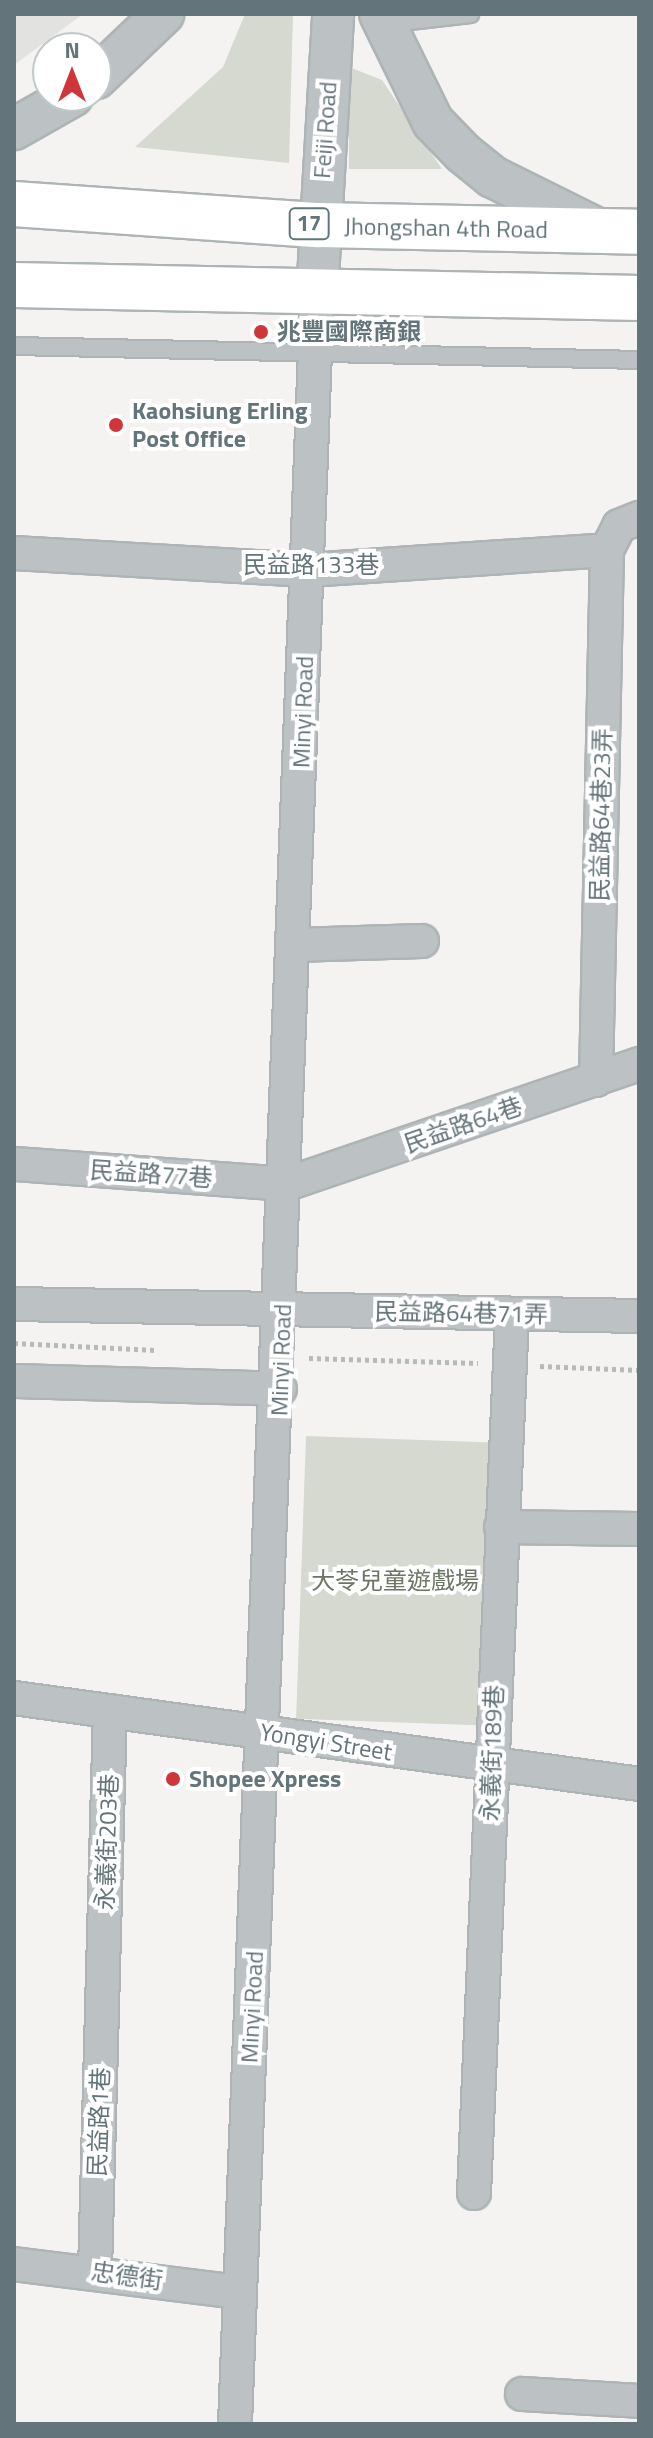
<!DOCTYPE html>
<meta charset="utf-8">
<style>
body{margin:0}
#map{position:relative;width:653px;height:2438px;overflow:hidden;background:#f4f3f1;font-family:"Titillium Web","Noto Sans TC",sans-serif}
div>[style]{position:absolute}
.built>*{inset:0;background:#e2e3e1}
.green>*{inset:0;background:#d5d9d0;transform-origin:0 0}
.path>*{height:5px;margin-top:-2.5px;transform-origin:0;background:repeating-linear-gradient(90deg,#b6babb 0 4px,transparent 0 8px)}
.roads{filter:drop-shadow(2px 0 #aeb4b5) drop-shadow(-2px 0 #aeb4b5) drop-shadow(0 2px #aeb4b5) drop-shadow(0 -2px #aeb4b5)}
.service>*{height:16px;margin:-8px;padding:0 8px;transform-origin:8px;border-radius:8px;background:#bcc1c3}
.minor>*{height:32px;margin:-16px;padding:0 16px;transform-origin:16px;border-radius:16px;background:#bcc1c3}
.tertiary>*{height:40px;margin:-20px;padding:0 20px;transform-origin:20px;border-radius:20px;background:#bcc1c3}
.primary>*{height:44px;margin:-22px;padding:0 22px;transform-origin:22px;border-radius:22px;background:#fff}
.dots>*{width:22px;height:22px;translate:-50% -50%;box-sizing:border-box;border:4px solid #fff;border-radius:50%}
span{translate:-50% -50%;white-space:nowrap;text-align:center;line-height:1.15;-webkit-text-stroke:8px #fff;paint-order:stroke}
.shield-label span{padding:2px 6px;background:#fff;border:2px solid;border-radius:6px;-webkit-text-stroke-width:0}
.shield-label{font-size:22px;color:#63757a;font-weight:700}
.street-label{font-size:24px;color:#63757a}
.poi-label{font-size:24px;color:#63757a;font-weight:700}
.left{translate:0 -50%;text-align:left}
.park-label{font-size:24px;color:#6d7665}
.frame{position:absolute;inset:0;border:16px solid #63757a;pointer-events:none}
.north{position:absolute;left:32px;top:32px;width:80px;height:80px;box-sizing:border-box;background:#fff;border:2px solid #c1c8ca;border-radius:50%;rotate:0deg;font-size:22px;font-weight:700;line-height:32px;text-align:center;color:#63757a}
.north::after{content:'';display:block;margin:auto;width:28px;height:36px;background:#cf363c;clip-path:polygon(50% 0,100% 100%,50% 72%,0 100%)}
</style>
<div id="map">
<div class="built">
<div style="clip-path:polygon(14px 14px,83px 14px,14px 65px)"></div>
</div>
<div class="green">
<div style="clip-path:polygon(245px 14px,293px 14px,289px 163px,135px 147px,223px 67px)"></div>
<div style="clip-path:polygon(349px 67px,382px 80px,442px 169px,349px 169px)"></div>
<div style="left:306px;top:1436px;width:188px;height:283px;rotate:2deg"></div>
</div>
<div class="path">
<div style="left:14px;top:1343px;width:142px;rotate:2.8deg"></div>
<div style="left:309px;top:1358px;width:169px;rotate:1.7deg"></div>
<div style="left:540px;top:1366px;width:99px;rotate:2.3deg"></div>
</div>
<div class="roads">
<div class="service">
<div style="left:384px;top:24px;width:87px;rotate:-6.6deg"></div>
<div style="left:14px;top:346px;width:625px;rotate:1.28deg"></div>
</div>
<div class="minor">
<div style="left:14px;top:553px;width:294px;rotate:3.3deg"></div>
<div style="left:308px;top:570px;width:300px;rotate:-3.8deg"></div>
<div style="left:295px;top:945px;width:127px;rotate:-1.8deg"></div>
<div style="left:596px;top:1080px;width:530px;rotate:-88.81deg"></div>
<div style="left:607px;top:550px;width:27px;rotate:-63deg"></div>
<div style="left:619px;top:526px;width:22px;rotate:-22deg"></div>
<div style="left:14px;top:1164px;width:274px;rotate:4.2deg"></div>
<div style="left:287px;top:1184px;width:372px;rotate:-18.8deg"></div>
<div style="left:14px;top:1304px;width:625px;rotate:1.1deg"></div>
<div style="left:14px;top:1381px;width:266px;rotate:1.7deg"></div>
<div style="left:501px;top:1527px;width:138px;rotate:0.8deg"></div>
<div style="left:14px;top:1698px;width:631px;rotate:7.83deg"></div>
<div style="left:474px;top:2193px;width:880px;rotate:-87.52deg"></div>
<div style="left:14px;top:2264px;width:227px;rotate:7.1deg"></div>
<div style="left:95px;top:2271px;width:560px;rotate:-88.47deg"></div>
<div style="left:522px;top:2394px;width:117px;rotate:3.4deg"></div>
<div style="left:235px;top:2424px;width:2131px;rotate:-87.79deg"></div>
</div>
<div class="tertiary">
<div style="left:380px;top:14px;width:120px;rotate:63.9deg"></div>
<div style="left:433px;top:122px;width:43px;rotate:45.9deg"></div>
<div style="left:463px;top:153px;width:38px;rotate:39deg"></div>
<div style="left:493px;top:177px;width:119px;rotate:26.4deg"></div>
<div style="left:96px;top:78px;width:93px;rotate:-43.7deg"></div>
<div style="left:14px;top:129px;width:67px;rotate:-29.6deg"></div>
<div style="left:317px;top:295px;width:281px;rotate:-86.7deg"></div>
</div>
<div class="primary">
<div style="left:14px;top:204px;width:305px;rotate:4deg"></div>
<div style="left:318px;top:225px;width:321px;rotate:1.2deg"></div>
<div style="left:14px;top:285px;width:625px;rotate:1.19deg"></div>
</div>
</div>
<div class="dots">
<div style="left:261px;top:332px;background:#cf363c"></div>
<div style="left:116px;top:425px;background:#cf363c"></div>
<div style="left:173px;top:1779px;background:#cf363c"></div>
</div>
<div class="shield-label">
<span style="left:309px;top:224px">17</span>
</div>
<div class="street-label">
<span style="left:325px;top:130px;rotate:-86deg">Feiji Road</span>
<span style="left:446px;top:228px;rotate:1deg">Jhongshan 4th Road</span>
<span style="left:311px;top:565px">民益路133巷</span>
<span style="left:303px;top:712px;rotate:-88deg">Minyi Road</span>
<span style="left:601px;top:815px;rotate:-89deg">民益路64巷23弄</span>
<span style="left:463px;top:1125px;rotate:-19deg">民益路64巷</span>
<span style="left:151px;top:1174px;rotate:4deg">民益路77巷</span>
<span style="left:461px;top:1313px;rotate:1deg">民益路64巷71弄</span>
<span style="left:281px;top:1360px;rotate:-88deg">Minyi Road</span>
<span style="left:326px;top:1742px;rotate:9deg">Yongyi Street</span>
<span style="left:492px;top:1753px;rotate:-88deg">永義街189巷</span>
<span style="left:107px;top:1842px;rotate:-88deg">永義街203巷</span>
<span style="left:252px;top:2007px;rotate:-87deg">Minyi Road</span>
<span style="left:99px;top:2122px;rotate:-88deg">民益路1巷</span>
<span style="left:127px;top:2276px;rotate:8deg">忠德街</span>
</div>
<div class="poi-label">
<span class="left" style="left:277px;top:332px">兆豐國際商銀</span>
<span class="left" style="left:132px;top:425px">Kaohsiung Erling<br>Post Office</span>
<span class="left" style="left:189px;top:1779px">Shopee Xpress</span>
</div>
<div class="park-label">
<span style="left:395px;top:1581px">大苓兒童遊戲場</span>
</div>
<div class="frame"></div>
<div class="north">N</div>
</div>
